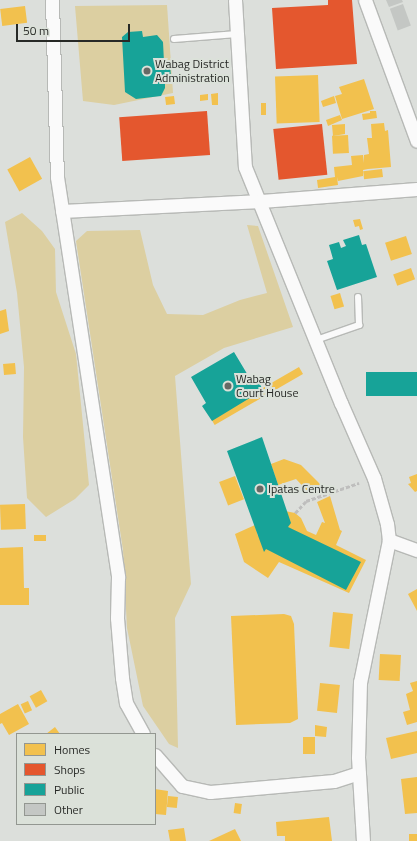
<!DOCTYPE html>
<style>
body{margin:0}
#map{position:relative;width:417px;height:841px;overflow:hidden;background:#dcdfdb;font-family:"Titillium Web",sans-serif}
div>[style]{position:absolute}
.green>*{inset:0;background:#dccfa1}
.homes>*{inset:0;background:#f2c14e;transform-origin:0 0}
.shops>*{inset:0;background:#e4572e;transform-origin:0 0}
.public>*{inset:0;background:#17a398;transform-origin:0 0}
.building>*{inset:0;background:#c4c7c4;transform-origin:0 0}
.path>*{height:2.5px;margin-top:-1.25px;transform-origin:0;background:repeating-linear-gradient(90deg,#bebebd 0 4px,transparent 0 6px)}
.roads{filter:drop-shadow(1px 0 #b7b9b6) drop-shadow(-1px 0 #b7b9b6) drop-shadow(0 1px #b7b9b6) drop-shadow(0 -1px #b7b9b6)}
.service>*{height:6px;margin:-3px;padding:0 3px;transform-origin:3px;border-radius:3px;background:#fafafa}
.minor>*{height:13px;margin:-6.5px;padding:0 6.5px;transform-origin:6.5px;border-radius:6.5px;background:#fafafa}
.dots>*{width:11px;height:11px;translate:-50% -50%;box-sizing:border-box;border:2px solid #dbe1d9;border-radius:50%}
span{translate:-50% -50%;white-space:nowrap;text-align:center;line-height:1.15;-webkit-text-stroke:4px #dbe1d9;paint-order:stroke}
.poi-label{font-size:12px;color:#272926}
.left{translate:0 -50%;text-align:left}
.legend{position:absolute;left:16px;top:733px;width:140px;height:92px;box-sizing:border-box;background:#dbe1d9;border:1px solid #939791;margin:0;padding:5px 7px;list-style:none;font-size:12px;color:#272926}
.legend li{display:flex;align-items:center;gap:8px;height:20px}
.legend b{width:20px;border:1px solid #939791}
.scale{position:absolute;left:16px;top:24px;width:114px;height:18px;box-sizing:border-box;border:2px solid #272926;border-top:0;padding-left:5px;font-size:12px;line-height:14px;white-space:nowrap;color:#272926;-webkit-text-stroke:3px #dbe1d9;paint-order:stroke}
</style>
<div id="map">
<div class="green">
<div style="clip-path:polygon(167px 5px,173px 93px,114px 105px,83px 101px,75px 6px)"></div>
<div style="clip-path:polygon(22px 213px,42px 231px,55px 249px,56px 292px,76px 354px,89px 485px,75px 499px,46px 517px,27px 498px,23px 437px,24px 367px,17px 293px,5px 222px)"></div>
<div style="clip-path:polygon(247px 225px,258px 226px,293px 327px,224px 348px,175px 376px,191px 584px,175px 618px,178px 748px,169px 744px,143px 706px,127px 628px,123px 550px,76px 241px,87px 231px,140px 230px,153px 285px,167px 314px,203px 315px,240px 300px,267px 293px)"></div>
</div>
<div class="homes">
<div style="left:25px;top:6px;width:17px;height:25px;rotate:83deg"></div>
<div style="left:318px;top:75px;width:47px;height:43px;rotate:88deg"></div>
<div style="clip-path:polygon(364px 79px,374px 109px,342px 119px,335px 96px,342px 94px,339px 87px)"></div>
<div style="clip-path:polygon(218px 93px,218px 105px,212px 105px,211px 94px)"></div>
<div style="clip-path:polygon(208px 94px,208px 100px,200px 101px,200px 95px)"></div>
<div style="left:174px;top:96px;width:8px;height:9px;rotate:83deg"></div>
<div style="clip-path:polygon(334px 96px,336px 103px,323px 107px,321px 101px)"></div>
<div style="left:261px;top:103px;width:5px;height:12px"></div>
<div style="clip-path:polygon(370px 111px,376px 111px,377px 118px,363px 120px,362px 114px,370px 113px)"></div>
<div style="clip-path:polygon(340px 115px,342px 120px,328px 126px,326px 120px)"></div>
<div style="clip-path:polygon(384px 123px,385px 131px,388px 130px,391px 167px,368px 169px,367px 161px,368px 169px,363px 170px,363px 176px,338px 181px,337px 177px,338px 185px,318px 188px,317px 180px,335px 177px,334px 167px,352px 165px,351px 156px,363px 155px,364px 163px,364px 155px,369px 154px,367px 138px,372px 138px,371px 124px)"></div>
<div style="clip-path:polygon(345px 124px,345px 134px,333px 136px,332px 125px)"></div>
<div style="left:348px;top:135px;width:18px;height:16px;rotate:87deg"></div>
<div style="left:30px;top:157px;width:25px;height:26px;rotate:61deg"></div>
<div style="left:382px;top:169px;width:8px;height:19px;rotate:83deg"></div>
<div style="clip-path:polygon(360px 219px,363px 229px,360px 230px,359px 226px,355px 227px,353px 220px)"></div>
<div style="left:406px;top:236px;width:19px;height:22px;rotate:72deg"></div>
<div style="left:411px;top:268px;width:12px;height:19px;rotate:70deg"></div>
<div style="left:340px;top:293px;width:14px;height:10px;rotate:73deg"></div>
<div style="clip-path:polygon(6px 309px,9px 331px,0 334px,0 311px)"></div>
<div style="left:15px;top:363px;width:11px;height:12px;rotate:85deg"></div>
<div style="left:299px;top:367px;width:8px;height:102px;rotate:60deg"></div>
<div style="clip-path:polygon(284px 459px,301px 465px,322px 486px,311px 495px,296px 479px,278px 485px,271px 464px)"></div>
<div style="clip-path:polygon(270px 465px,277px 482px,257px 479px,269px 466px)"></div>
<div style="clip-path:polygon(417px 474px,417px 491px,415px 492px,408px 484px,411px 483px,409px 477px)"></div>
<div style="left:235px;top:476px;width:25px;height:17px;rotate:69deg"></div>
<div style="clip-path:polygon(330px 496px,340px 530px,342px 531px,336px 545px,366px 560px,349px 593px,279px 562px,268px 578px,244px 562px,235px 534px,255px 525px,258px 536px,261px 523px,266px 517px,280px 510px,295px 513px,301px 518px,307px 531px,316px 535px,322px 522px,325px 523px,317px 502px)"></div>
<div style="left:25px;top:504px;width:25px;height:25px;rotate:88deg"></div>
<div style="left:34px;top:535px;width:12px;height:6px"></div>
<div style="clip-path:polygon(23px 547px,24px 588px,29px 588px,29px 605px,0 605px,0 548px)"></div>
<div style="clip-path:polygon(417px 589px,417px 611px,408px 594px)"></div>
<div style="left:333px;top:612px;width:20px;height:35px;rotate:6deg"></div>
<div style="clip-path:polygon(284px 614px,291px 616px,294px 624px,298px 719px,290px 723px,236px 725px,231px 616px)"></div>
<div style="left:380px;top:654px;width:21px;height:26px;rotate:3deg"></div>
<div style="clip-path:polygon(417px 681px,417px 722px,407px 725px,403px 712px,410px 710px,406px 694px,413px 691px,410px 683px)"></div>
<div style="left:320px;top:683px;width:20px;height:28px;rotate:6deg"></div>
<div style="left:41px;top:690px;width:13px;height:13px;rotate:61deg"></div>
<div style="left:28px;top:701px;width:10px;height:8px;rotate:66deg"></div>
<div style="clip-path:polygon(18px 704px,29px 724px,9px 735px,2px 723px,0 724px,0 714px)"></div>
<div style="clip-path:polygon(315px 725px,327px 727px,326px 737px,315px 736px)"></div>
<div style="clip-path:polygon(55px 727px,60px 734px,46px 734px)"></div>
<div style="clip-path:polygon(417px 731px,417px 753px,391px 759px,386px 738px)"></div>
<div style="left:303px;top:737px;width:12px;height:17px"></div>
<div style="clip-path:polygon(417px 777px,417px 813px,405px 814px,401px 779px)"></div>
<div style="clip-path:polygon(155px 789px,168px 791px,166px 815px,155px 814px)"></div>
<div style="left:168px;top:796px;width:10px;height:11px;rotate:6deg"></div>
<div style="left:235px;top:803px;width:7px;height:10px;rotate:8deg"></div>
<div style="clip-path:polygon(329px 817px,332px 841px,285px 841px,285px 836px,277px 836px,276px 822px)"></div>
<div style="clip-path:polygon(184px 828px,186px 841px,170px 841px,168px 830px)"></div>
<div style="clip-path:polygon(235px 829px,241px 841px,209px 841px)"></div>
<div style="left:409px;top:834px;width:8px;height:7px"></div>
</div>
<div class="shops">
<div style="clip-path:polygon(328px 0,352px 0,357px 64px,276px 69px,272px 8px,328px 5px)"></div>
<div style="left:207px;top:111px;width:44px;height:88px;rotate:86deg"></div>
<div style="left:322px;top:124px;width:51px;height:49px;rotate:84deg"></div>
</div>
<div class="public">
<div style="clip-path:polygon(142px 31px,143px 37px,157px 35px,163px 42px,164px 62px,170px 62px,171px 79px,165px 79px,165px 88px,161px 96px,136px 99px,125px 92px,122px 37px,128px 32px)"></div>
<div style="clip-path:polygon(359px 235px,362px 245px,366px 244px,377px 277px,337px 290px,327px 261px,333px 259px,329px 245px,339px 242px,341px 248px,346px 246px,343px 240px)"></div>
<div style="clip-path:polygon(234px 352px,252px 382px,257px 379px,263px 390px,212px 421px,202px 406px,206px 403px,191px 377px)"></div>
<div style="left:417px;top:372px;width:24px;height:51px;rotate:90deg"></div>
<div style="clip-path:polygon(262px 437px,291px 523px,288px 527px,361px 562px,346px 590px,266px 549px,264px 552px,227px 451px)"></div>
</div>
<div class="building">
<div style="clip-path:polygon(386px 0,402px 0,403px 2px,389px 7px)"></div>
<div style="left:403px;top:4px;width:23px;height:14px;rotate:70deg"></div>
</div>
<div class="path">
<div style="left:295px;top:513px;width:16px;rotate:-47deg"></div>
<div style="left:306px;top:501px;width:56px;rotate:-18.8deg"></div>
</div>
<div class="roads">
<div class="service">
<div style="left:174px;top:39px;width:63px;rotate:-4.5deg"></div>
<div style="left:316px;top:340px;width:46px;rotate:-19.2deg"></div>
<div style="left:359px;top:325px;width:28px;rotate:-92deg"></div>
</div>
<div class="minor">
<div style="left:52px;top:0;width:177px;rotate:88.4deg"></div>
<div style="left:57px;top:177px;width:405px;rotate:81.3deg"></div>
<div style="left:118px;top:577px;width:41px;rotate:91.4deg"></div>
<div style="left:117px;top:618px;width:60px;rotate:85.2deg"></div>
<div style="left:122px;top:678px;width:25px;rotate:81deg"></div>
<div style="left:126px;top:703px;width:35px;rotate:61deg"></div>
<div style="left:235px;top:0;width:167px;rotate:86.6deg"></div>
<div style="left:245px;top:167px;width:255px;rotate:67.9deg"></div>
<div style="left:341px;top:403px;width:82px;rotate:66.3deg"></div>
<div style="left:374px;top:478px;width:48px;rotate:74.2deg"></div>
<div style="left:387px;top:524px;width:16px;rotate:83deg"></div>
<div style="left:389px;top:540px;width:145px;rotate:101.5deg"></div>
<div style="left:360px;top:682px;width:75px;rotate:91.5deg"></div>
<div style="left:358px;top:757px;width:84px;rotate:86.6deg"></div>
<div style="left:365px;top:0;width:150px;rotate:69.8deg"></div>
<div style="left:62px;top:211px;width:199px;rotate:-2.9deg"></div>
<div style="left:261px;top:201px;width:156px;rotate:-4.4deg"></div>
<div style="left:389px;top:540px;width:30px;rotate:20deg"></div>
<div style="left:155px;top:755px;width:41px;rotate:48.9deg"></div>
<div style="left:182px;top:786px;width:29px;rotate:12deg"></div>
<div style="left:210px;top:792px;width:124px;rotate:-5.1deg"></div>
<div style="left:334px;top:781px;width:26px;rotate:-18deg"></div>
</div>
</div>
<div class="dots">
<div style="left:147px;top:71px;background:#666965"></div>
<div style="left:228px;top:386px;background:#666965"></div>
<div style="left:260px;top:489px;background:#666965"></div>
</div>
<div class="poi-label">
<span class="left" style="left:155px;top:71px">Wabag District<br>Administration</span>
<span class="left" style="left:236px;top:386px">Wabag<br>Court House</span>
<span class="left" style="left:268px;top:489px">Ipatas Centre</span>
</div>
<ul class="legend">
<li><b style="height:11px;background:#f2c14e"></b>Homes</li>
<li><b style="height:11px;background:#e4572e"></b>Shops</li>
<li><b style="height:11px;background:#17a398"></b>Public</li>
<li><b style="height:11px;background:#c4c7c4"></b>Other</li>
</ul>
<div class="scale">50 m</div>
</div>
